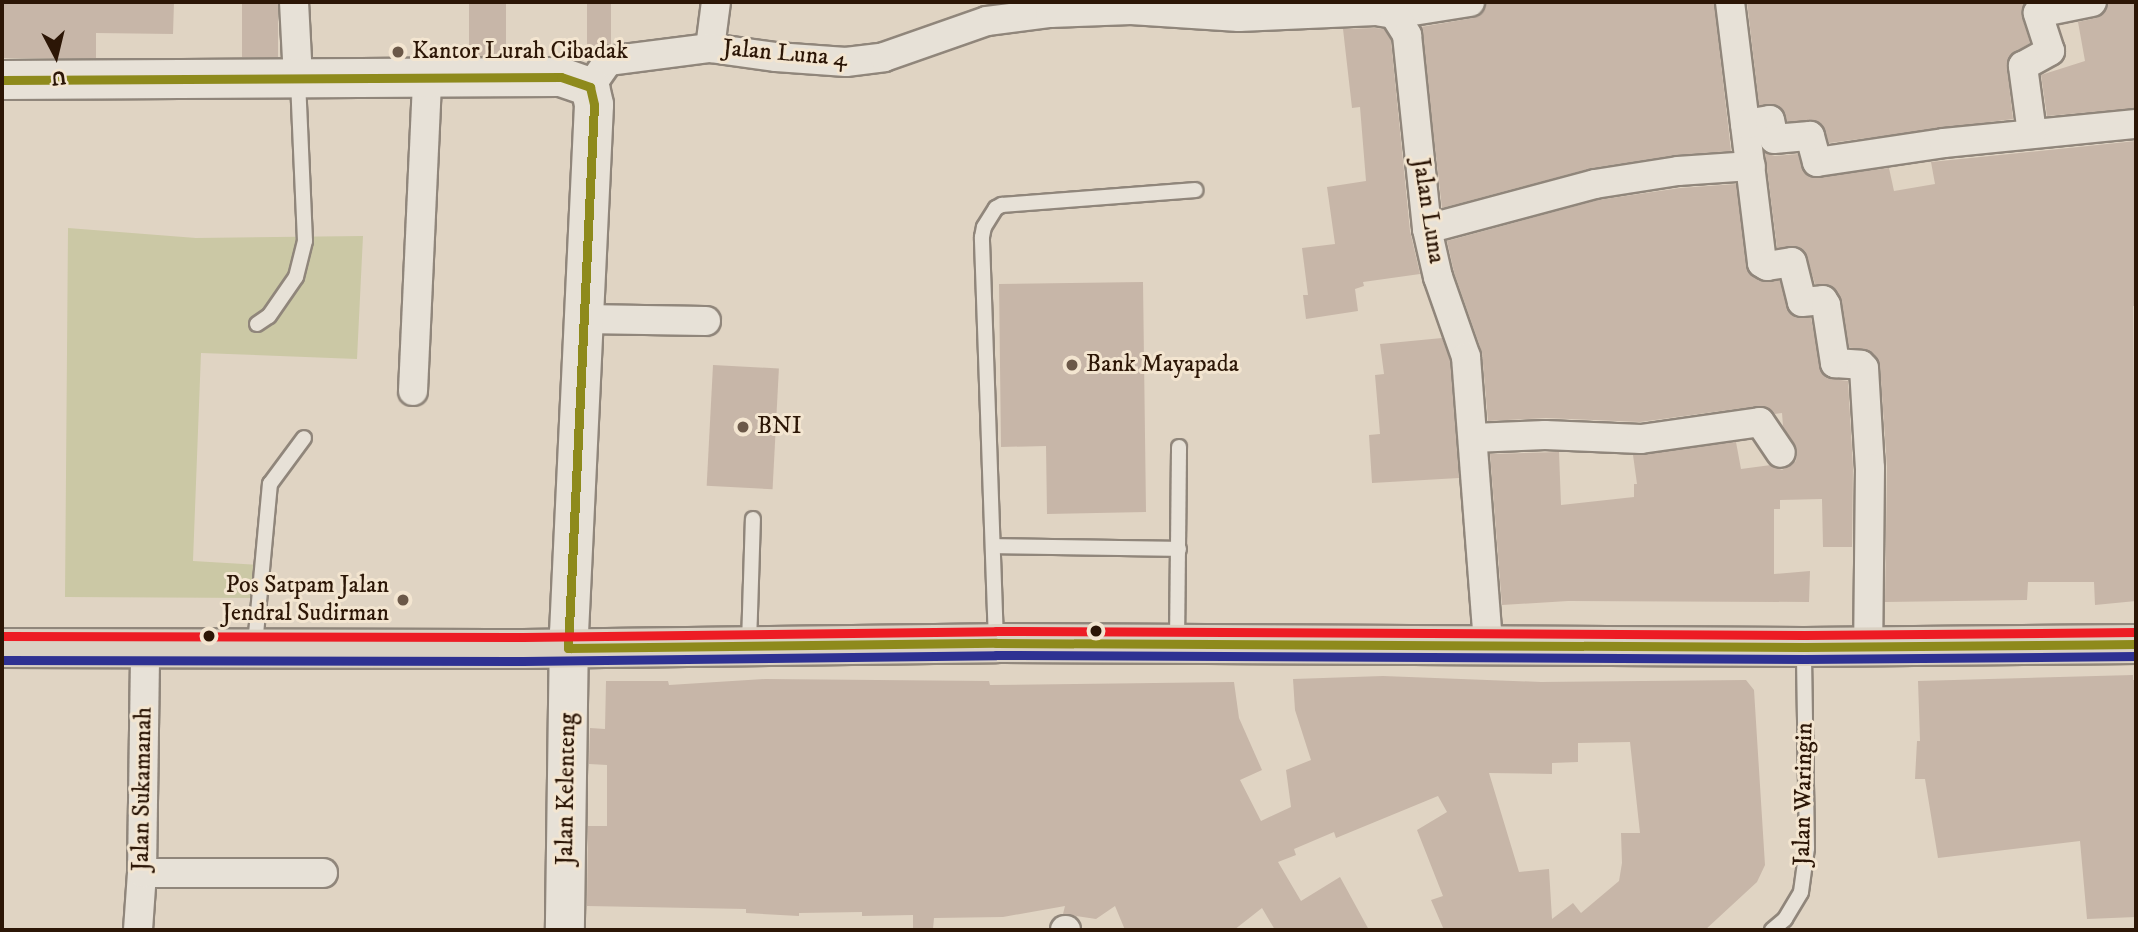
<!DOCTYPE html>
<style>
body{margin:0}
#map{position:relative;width:2138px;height:932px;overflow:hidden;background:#e0d4c3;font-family:"IM FELL DW Pica",serif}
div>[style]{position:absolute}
.green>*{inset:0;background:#cbc8a5}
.building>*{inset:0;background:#c7b6a8;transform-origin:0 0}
.roads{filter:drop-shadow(2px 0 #90867b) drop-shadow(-2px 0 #90867b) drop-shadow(0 2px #90867b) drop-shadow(0 -2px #90867b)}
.lane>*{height:14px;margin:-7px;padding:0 7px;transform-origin:7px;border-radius:7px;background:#e7e1d7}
.street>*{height:28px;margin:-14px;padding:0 14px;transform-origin:14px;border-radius:14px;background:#e7e1d7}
.secondary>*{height:38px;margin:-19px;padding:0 19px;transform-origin:19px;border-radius:19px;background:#e7e1d7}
.primary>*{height:38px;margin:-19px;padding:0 19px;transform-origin:19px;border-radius:19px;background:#dad1c3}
.bus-1>*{height:9px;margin:-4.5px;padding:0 4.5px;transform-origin:4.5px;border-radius:4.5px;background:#8e8a1c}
.bus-2>*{height:9px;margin:-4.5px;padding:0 4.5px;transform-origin:4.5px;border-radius:4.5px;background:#2e3192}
.bus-3>*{height:9px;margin:-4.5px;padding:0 4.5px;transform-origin:4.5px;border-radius:4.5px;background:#ed1c24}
.dots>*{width:19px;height:19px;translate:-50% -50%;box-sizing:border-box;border:4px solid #f3e5d0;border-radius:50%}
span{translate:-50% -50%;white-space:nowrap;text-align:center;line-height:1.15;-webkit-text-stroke:6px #f3e5d0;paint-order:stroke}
.poi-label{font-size:24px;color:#2c1606}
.left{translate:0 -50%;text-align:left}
.right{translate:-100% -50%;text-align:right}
.street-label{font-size:24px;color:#2c1606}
.frame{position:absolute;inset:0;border:4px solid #2c1606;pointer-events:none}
.north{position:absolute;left:21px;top:21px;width:70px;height:70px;-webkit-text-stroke:5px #f3e5d0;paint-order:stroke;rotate:173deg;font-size:19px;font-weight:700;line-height:28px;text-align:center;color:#2c1606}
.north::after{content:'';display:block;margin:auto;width:24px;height:32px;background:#2c1606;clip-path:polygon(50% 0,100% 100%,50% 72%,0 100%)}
</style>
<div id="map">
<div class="green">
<div style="clip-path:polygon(68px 228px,196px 238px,363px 236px,357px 359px,201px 353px,193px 561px,261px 565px,259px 598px,65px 597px)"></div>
</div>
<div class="building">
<div style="clip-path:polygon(2px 2px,174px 2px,173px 34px,96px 33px,96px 58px,2px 58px)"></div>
<div style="left:242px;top:2px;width:36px;height:55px"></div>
<div style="left:469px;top:2px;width:37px;height:54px"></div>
<div style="clip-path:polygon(587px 2px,611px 2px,611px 44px,600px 47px,591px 56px,587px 56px)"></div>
<div style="clip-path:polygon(1486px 2px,1714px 2px,1731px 151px,1676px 155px,1592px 168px,1442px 208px,1421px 27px,1473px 18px,1481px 14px)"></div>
<div style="clip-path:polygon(1747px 2px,2024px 2px,2022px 17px,2030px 43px,2014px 52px,2007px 67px,2013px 119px,1829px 143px,1823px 125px,1817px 121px,1787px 121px,1783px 110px,1776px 105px,1759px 105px)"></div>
<div style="clip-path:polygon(2121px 2px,2136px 2px,2136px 108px,2047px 116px,2041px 75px,2085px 61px,2078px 22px,2096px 18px,2103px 14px,2108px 4px)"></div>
<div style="clip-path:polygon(1375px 28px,1384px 29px,1391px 40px,1410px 231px,1420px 274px,1363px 282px,1364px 286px,1355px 289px,1358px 311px,1306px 319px,1303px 295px,1308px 295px,1302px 248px,1335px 244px,1327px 187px,1366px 181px,1360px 107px,1352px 108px,1343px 29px)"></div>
<div style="clip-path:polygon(2136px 141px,2136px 306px,2133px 306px,2136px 601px,2095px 605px,2094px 582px,2028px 582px,2027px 600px,1885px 602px,1887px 467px,1880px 366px,1872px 353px,1849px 347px,1840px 297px,1830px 285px,1815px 284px,1805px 251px,1797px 246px,1777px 248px,1765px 153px,1775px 156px,1798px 154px,1804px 173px,1812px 178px,1889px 168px,1894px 191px,1935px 184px,1931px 162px)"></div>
<div style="clip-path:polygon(1736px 184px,1748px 272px,1759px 281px,1780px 281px,1789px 312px,1796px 318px,1811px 318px,1822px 373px,1833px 379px,1848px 381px,1853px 468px,1852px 547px,1823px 547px,1822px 499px,1780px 500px,1780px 509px,1774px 509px,1774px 574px,1810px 571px,1809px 602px,1568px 601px,1502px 605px,1490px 454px,1559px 452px,1561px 505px,1634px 497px,1634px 484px,1637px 484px,1633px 455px,1736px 442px,1741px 469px,1771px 465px,1782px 470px,1796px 461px,1797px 451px,1783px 426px,1782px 413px,1775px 414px,1767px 407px,1758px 406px,1640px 422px,1546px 418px,1488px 421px,1482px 352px,1454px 272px,1447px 241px,1598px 200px,1680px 188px)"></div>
<div style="clip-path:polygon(1143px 282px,1146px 512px,1047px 514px,1046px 446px,1001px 447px,999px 284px)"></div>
<div style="clip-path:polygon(1442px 338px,1450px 360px,1459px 478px,1372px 483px,1369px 435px,1380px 434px,1375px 375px,1384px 374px,1380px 344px)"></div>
<div style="left:713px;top:365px;width:66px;height:121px;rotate:3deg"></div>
<div style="clip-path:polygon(2133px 675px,2133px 680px,2136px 680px,2136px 917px,2087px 919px,2080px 841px,1938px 858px,1925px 779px,1915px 779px,1917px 741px,1920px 741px,1918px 681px)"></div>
<div style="clip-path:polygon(evenodd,1383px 676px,1541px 682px,1746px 680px,1754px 690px,1765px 865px,1757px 882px,1705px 930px,1444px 930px,1431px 900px,1443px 896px,1417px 830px,1447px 812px,1438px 796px,1336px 838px,1334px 832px,1294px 849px,1296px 855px,1278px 862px,1301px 901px,1340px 877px,1369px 930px,1275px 930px,1262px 908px,1234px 930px,1125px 930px,1115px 906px,1096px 919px,1063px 914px,1065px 906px,1003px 917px,934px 918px,933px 929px,913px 929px,913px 915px,862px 916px,862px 912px,799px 913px,799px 916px,746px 913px,746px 909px,587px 906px,588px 826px,607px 826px,607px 765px,589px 764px,590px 728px,605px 729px,606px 681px,668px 681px,669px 685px,765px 679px,989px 681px,990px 685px,1234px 682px,1239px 718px,1262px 770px,1240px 780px,1261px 821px,1291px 807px,1286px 770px,1311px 760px,1295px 710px,1293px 679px,1383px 676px,1630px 742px,1640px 833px,1621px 833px,1622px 863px,1619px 881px,1581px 913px,1573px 903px,1552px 919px,1549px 869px,1519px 872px,1489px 773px,1552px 774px,1552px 763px,1578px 762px,1578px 743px,1630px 742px)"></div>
</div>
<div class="roads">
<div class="lane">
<div style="left:257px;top:324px;width:14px;rotate:-34deg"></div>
<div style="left:269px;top:316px;width:47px;rotate:-55.3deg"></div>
<div style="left:296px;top:277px;width:37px;rotate:-76deg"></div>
<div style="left:305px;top:241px;width:161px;rotate:-92.5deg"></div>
<div style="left:993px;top:546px;width:186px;rotate:0.9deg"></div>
<div style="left:996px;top:642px;width:405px;rotate:-92deg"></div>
<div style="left:982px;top:237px;width:10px;rotate:-79deg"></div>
<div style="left:984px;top:227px;width:22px;rotate:-58deg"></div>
<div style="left:996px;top:208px;width:7px;rotate:-27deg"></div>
<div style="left:1002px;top:205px;width:194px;rotate:-4.4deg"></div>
<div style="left:1177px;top:642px;width:195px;rotate:-89.4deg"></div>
<div style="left:749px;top:644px;width:125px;rotate:-88.2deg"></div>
<div style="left:255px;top:645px;width:162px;rotate:-84.7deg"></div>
<div style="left:270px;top:484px;width:57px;rotate:-53.5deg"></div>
<div style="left:1772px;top:930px;width:17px;rotate:-40deg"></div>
<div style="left:1785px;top:919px;width:31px;rotate:-59deg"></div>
<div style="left:1801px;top:892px;width:44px;rotate:-82.2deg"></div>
<div style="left:1807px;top:848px;width:199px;rotate:-90.9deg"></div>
</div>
<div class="street">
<div style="left:294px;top:2px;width:76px;rotate:87deg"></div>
<div style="left:1730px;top:2px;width:263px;rotate:83deg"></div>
<div style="left:1762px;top:263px;width:6px;rotate:31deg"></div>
<div style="left:1767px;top:266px;width:25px;rotate:-9deg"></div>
<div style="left:1792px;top:262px;width:41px;rotate:76deg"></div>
<div style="left:1802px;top:302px;width:21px;rotate:-5deg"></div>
<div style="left:1823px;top:300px;width:6px;rotate:59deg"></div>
<div style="left:1826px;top:305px;width:59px;rotate:81.2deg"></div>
<div style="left:1835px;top:363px;width:26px;rotate:4deg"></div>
<div style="left:1861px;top:365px;width:4px;rotate:45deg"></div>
<div style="left:1864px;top:368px;width:100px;rotate:86.6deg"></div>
<div style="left:1870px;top:468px;width:179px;rotate:90.6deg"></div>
<div style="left:1394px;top:14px;width:77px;rotate:-9deg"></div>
<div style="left:710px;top:48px;width:46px;rotate:-82.6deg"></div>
<div style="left:590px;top:87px;width:32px;rotate:-55deg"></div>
<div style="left:608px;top:61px;width:103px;rotate:-7.3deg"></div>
<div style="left:710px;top:48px;width:67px;rotate:7.8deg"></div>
<div style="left:776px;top:57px;width:70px;rotate:4.1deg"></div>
<div style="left:846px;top:62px;width:38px;rotate:-7deg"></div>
<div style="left:884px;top:57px;width:109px;rotate:-19.3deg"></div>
<div style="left:987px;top:21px;width:64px;rotate:-7.2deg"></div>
<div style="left:1050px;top:13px;width:81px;rotate:-2.1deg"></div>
<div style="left:1131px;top:10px;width:108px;rotate:3.7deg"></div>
<div style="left:1239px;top:17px;width:137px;rotate:-2.5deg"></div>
<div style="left:1376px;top:11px;width:18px;rotate:9deg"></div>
<div style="left:1394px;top:14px;width:25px;rotate:58deg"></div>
<div style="left:1407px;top:35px;width:195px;rotate:84.1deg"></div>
<div style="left:1427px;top:229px;width:49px;rotate:77.1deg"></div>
<div style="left:1438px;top:277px;width:85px;rotate:70.7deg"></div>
<div style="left:1466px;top:357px;width:289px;rotate:85.6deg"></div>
<div style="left:1745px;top:124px;width:25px;rotate:-9deg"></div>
<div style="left:1770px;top:120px;width:19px;rotate:78deg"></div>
<div style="left:1774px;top:139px;width:36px;rotate:-5deg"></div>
<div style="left:1810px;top:136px;width:27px;rotate:75deg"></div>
<div style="left:1817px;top:162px;width:128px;rotate:-8.5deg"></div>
<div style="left:1944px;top:143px;width:193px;rotate:-5.7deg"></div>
<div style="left:2032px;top:133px;width:68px;rotate:-97.7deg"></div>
<div style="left:2023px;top:66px;width:31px;rotate:-29deg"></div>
<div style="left:2050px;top:51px;width:40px;rotate:-108deg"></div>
<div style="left:2038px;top:13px;width:55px;rotate:-11.5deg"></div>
<div style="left:1427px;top:229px;width:174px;rotate:-15deg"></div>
<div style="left:1595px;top:184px;width:84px;rotate:-8.9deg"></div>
<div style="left:1678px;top:171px;width:73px;rotate:-3.9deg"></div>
<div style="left:583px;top:319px;width:123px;rotate:0.9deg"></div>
<div style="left:413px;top:391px;width:313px;rotate:-87.4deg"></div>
<div style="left:1473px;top:438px;width:72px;rotate:-2.4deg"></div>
<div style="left:1545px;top:435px;width:96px;rotate:2.4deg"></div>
<div style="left:1641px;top:439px;width:120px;rotate:-8.1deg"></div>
<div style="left:1760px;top:422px;width:37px;rotate:56deg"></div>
<div style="left:142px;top:873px;width:181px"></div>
<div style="left:138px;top:930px;width:57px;rotate:-86deg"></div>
<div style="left:142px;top:873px;width:226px;rotate:-89.2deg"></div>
<div style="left:1065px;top:930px;width:1px"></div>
</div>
<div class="secondary">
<div style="left:2px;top:80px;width:559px;rotate:-0.31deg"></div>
<div style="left:561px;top:77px;width:31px;rotate:19deg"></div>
<div style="left:590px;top:87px;width:18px;rotate:77deg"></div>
<div style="left:594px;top:105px;width:529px;rotate:92.71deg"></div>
<div style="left:569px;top:633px;width:297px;rotate:90.8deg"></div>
</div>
<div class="primary">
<div style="left:2px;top:648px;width:521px;rotate:0.11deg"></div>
<div style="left:523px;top:649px;width:473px;rotate:-0.7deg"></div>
<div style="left:996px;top:643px;width:808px;rotate:0.28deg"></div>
<div style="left:1804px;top:647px;width:332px;rotate:-0.5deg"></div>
</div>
</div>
<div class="bus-1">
<div style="left:2px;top:80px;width:559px;rotate:-0.31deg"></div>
<div style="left:561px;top:77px;width:31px;rotate:19deg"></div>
<div style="left:590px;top:87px;width:18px;rotate:77deg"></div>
<div style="left:594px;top:105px;width:544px;rotate:92.74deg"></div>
<div style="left:568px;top:648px;width:428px;rotate:-0.7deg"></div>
<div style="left:996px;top:643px;width:808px;rotate:0.28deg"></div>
<div style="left:1804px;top:647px;width:332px;rotate:-0.5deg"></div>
</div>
<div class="bus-2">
<div style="left:2px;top:660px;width:521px;rotate:0.11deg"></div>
<div style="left:523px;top:661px;width:473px;rotate:-0.7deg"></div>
<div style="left:996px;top:655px;width:808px;rotate:0.28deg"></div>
<div style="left:1804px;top:659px;width:332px;rotate:-0.5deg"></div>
</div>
<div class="bus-3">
<div style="left:2px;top:636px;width:521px;rotate:0.11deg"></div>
<div style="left:523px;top:637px;width:473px;rotate:-0.7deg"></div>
<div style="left:996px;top:631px;width:808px;rotate:0.28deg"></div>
<div style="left:1804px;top:635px;width:332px;rotate:-0.5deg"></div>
</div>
<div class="dots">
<div style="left:398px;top:52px;background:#6b5848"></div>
<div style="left:1072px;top:365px;background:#6b5848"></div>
<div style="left:743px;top:427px;background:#6b5848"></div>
<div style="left:403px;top:600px;background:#6b5848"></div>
<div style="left:1096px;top:631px;background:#2c1606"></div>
<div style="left:209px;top:636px;background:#2c1606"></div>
</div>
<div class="poi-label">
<span class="left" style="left:412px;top:52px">Kantor Lurah Cibadak</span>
<span class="left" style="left:1086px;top:365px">Bank Mayapada</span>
<span class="left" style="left:757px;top:427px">BNI</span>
<span class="right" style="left:389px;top:600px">Pos Satpam Jalan<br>Jendral Sudirman</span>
</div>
<div class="street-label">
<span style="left:785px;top:54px;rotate:5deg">Jalan Luna 4</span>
<span style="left:1428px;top:211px;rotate:81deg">Jalan Luna</span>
<span style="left:143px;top:789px;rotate:-89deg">Jalan Sukamanah</span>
<span style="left:567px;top:789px;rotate:-89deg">Jalan Kelenteng</span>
<span style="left:1804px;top:794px;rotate:-89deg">Jalan Waringin</span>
</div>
<div class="frame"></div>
<div class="north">U</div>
</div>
